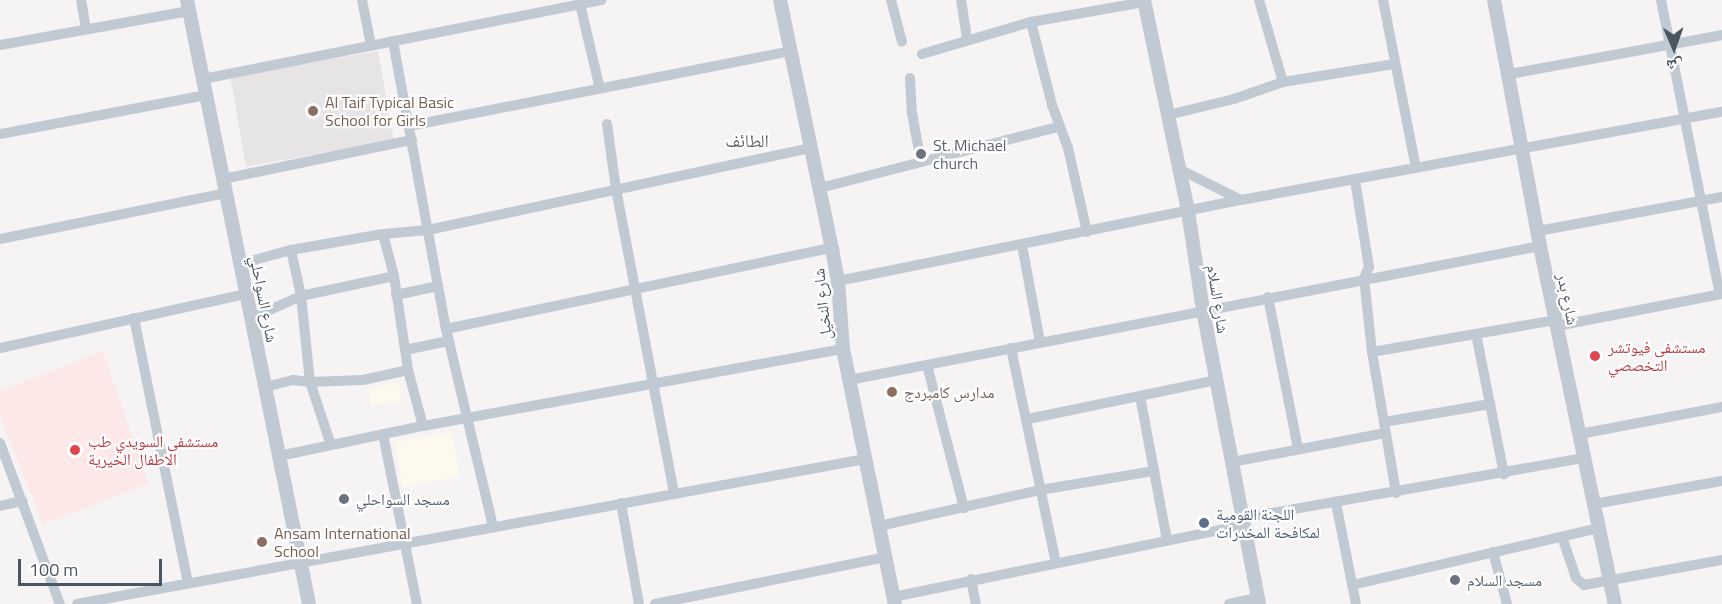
<!DOCTYPE html>
<meta charset="utf-8">
<style>
body{margin:0}
#map{position:relative;width:1722px;height:604px;overflow:hidden;background:#f5f3f3;font-family:"Titillium Web","Noto Naskh Arabic",sans-serif}
div>[style]{position:absolute}
.commercial>*{inset:0;background:#fdf9ef;transform-origin:0 0}
.education>*{inset:0;background:#e6e4e5;transform-origin:0 0}
.medical>*{inset:0;background:#fce8e6}
.minor>*{height:10px;margin:-5px;padding:0 5px;transform-origin:5px;border-radius:5px;background:#c1cad2}
.tertiary>*{height:14px;margin:-7px;padding:0 7px;transform-origin:7px;border-radius:7px;background:#c1cad2}
.dots>*{width:16px;height:16px;translate:-50% -50%;box-sizing:border-box;border:3px solid #fff;border-radius:50%}
span{translate:-50% -50%;white-space:nowrap;text-align:center;line-height:1.15;-webkit-text-stroke:4.5px #fff;paint-order:stroke}
.education-label{font-size:16px;color:#785e54}
.left{translate:0 -50%;text-align:left}
.worship-label{font-size:16px;color:#5b616d}
.street-label{font-size:16px;color:#4a5661}
.health-label{font-size:16px;color:#be3a42}
.service-label{font-size:16px;color:#4e5e75}
.neighbourhood-label{font-size:18px;color:#5f6368}
.north{position:absolute;left:1644px;top:18px;width:60px;height:60px;-webkit-text-stroke:4px #fff;paint-order:stroke;rotate:178deg;font-size:16px;font-weight:700;line-height:24px;text-align:center;color:#4a5661}
.north::after{content:'';display:block;margin:auto;width:21px;height:27px;background:#4a5661;clip-path:polygon(50% 0,100% 100%,50% 72%,0 100%)}
.scale{position:absolute;left:18px;top:559px;width:144px;height:27px;box-sizing:border-box;border:3px solid #4a5661;border-top:0;padding-left:8px;font-size:18px;line-height:21px;white-space:nowrap;color:#4a5661;-webkit-text-stroke:4px #fff;paint-order:stroke}
</style>
<div id="map">
<div class="commercial">
<div style="clip-path:polygon(398px 382px,402px 403px,394px 405px,393px 401px,371px 406px,368px 389px)"></div>
<div style="left:452px;top:432px;width:45px;height:58px;rotate:80deg"></div>
</div>
<div class="education">
<div style="left:378px;top:51px;width:91px;height:150px;rotate:80deg"></div>
</div>
<div class="medical">
<div style="clip-path:polygon(103px 351px,148px 484px,43px 524px,0 416px,0 391px)"></div>
</div>
<div class="minor">
<div style="left:81px;top:0;width:29px;rotate:80deg"></div>
<div style="left:362px;top:0;width:46px;rotate:78.7deg"></div>
<div style="left:891px;top:0;width:43px;rotate:75.3deg"></div>
<div style="left:961px;top:0;width:38px;rotate:81deg"></div>
<div style="left:1259px;top:0;width:85px;rotate:73.7deg"></div>
<div style="left:1383px;top:0;width:171px;rotate:78.9deg"></div>
<div style="left:1661px;top:0;width:300px;rotate:78.7deg"></div>
<div style="left:580px;top:4px;width:87px;rotate:76.8deg"></div>
<div style="left:1031px;top:22px;width:86px;rotate:75.8deg"></div>
<div style="left:1052px;top:105px;width:46px;rotate:69.6deg"></div>
<div style="left:1068px;top:148px;width:86px;rotate:77.3deg"></div>
<div style="left:393px;top:41px;width:293px;rotate:79.6deg"></div>
<div style="left:446px;top:329px;width:204px;rotate:76.6deg"></div>
<div style="left:0;top:45px;width:192px;rotate:-10.2deg"></div>
<div style="left:922px;top:54px;width:114px;rotate:-16.4deg"></div>
<div style="left:1031px;top:22px;width:115px;rotate:-10deg"></div>
<div style="left:1510px;top:74px;width:216px;rotate:-10.4deg"></div>
<div style="left:910px;top:78px;width:35px;rotate:87deg"></div>
<div style="left:912px;top:113px;width:50px;rotate:79.6deg"></div>
<div style="left:203px;top:79px;width:406px;rotate:-11.2deg"></div>
<div style="left:1168px;top:115px;width:68px;rotate:-13.6deg"></div>
<div style="left:1234px;top:99px;width:52px;rotate:-19.1deg"></div>
<div style="left:1283px;top:82px;width:112px;rotate:-9.2deg"></div>
<div style="left:607px;top:124px;width:66px;rotate:82.1deg"></div>
<div style="left:616px;top:189px;width:310px;rotate:79.2deg"></div>
<div style="left:409px;top:126px;width:390px;rotate:-11.1deg"></div>
<div style="left:0;top:134px;width:210px;rotate:-10.7deg"></div>
<div style="left:1179px;top:169px;width:69px;rotate:26.6deg"></div>
<div style="left:223px;top:179px;width:193px;rotate:-11.7deg"></div>
<div style="left:1355px;top:180px;width:88px;rotate:80.9deg"></div>
<div style="left:1369px;top:267px;width:12px;rotate:114deg"></div>
<div style="left:1364px;top:278px;width:74px;rotate:83.8deg"></div>
<div style="left:1372px;top:352px;width:143px;rotate:80.3deg"></div>
<div style="left:820px;top:188px;width:246px;rotate:-14.4deg"></div>
<div style="left:1538px;top:231px;width:187px;rotate:-10.5deg"></div>
<div style="left:383px;top:234px;width:43px;rotate:75.3deg"></div>
<div style="left:394px;top:276px;width:95px;rotate:81.5deg"></div>
<div style="left:408px;top:370px;width:58px;rotate:75deg"></div>
<div style="left:0;top:239px;width:231px;rotate:-11.5deg"></div>
<div style="left:1022px;top:245px;width:99px;rotate:79.5deg"></div>
<div style="left:291px;top:250px;width:47px;rotate:77.7deg"></div>
<div style="left:301px;top:296px;width:86px;rotate:84deg"></div>
<div style="left:310px;top:382px;width:66px;rotate:71.6deg"></div>
<div style="left:240px;top:264px;width:53px;rotate:-15.4deg"></div>
<div style="left:291px;top:250px;width:93px;rotate:-9.9deg"></div>
<div style="left:383px;top:234px;width:45px;rotate:-5.1deg"></div>
<div style="left:428px;top:230px;width:393px;rotate:-12.1deg"></div>
<div style="left:838px;top:281px;width:411px;rotate:-11.4deg"></div>
<div style="left:1241px;top:200px;width:489px;rotate:-10.4deg"></div>
<div style="left:396px;top:295px;width:43px;rotate:-12.1deg"></div>
<div style="left:1268px;top:297px;width:155px;rotate:78.8deg"></div>
<div style="left:134px;top:318px;width:270px;rotate:78.5deg"></div>
<div style="left:251px;top:318px;width:55px;rotate:-23.7deg"></div>
<div style="left:301px;top:296px;width:95px;rotate:-12.1deg"></div>
<div style="left:1557px;top:326px;width:168px;rotate:-11deg"></div>
<div style="left:446px;top:329px;width:394px;rotate:-11.9deg"></div>
<div style="left:1476px;top:334px;width:143px;rotate:78.7deg"></div>
<div style="left:0;top:348px;width:252px;rotate:-12.4deg"></div>
<div style="left:1011px;top:348px;width:220px;rotate:78.2deg"></div>
<div style="left:405px;top:350px;width:44px;rotate:-11.8deg"></div>
<div style="left:1372px;top:352px;width:187px;rotate:-9.9deg"></div>
<div style="left:927px;top:365px;width:148px;rotate:75.5deg"></div>
<div style="left:849px;top:380px;width:704px;rotate:-10.97deg"></div>
<div style="left:265px;top:387px;width:29px;rotate:-14deg"></div>
<div style="left:293px;top:380px;width:17px;rotate:7deg"></div>
<div style="left:310px;top:382px;width:53px;rotate:-2.2deg"></div>
<div style="left:363px;top:380px;width:46px;rotate:-12.5deg"></div>
<div style="left:1140px;top:396px;width:147px;rotate:79.4deg"></div>
<div style="left:1028px;top:419px;width:192px;rotate:-11.7deg"></div>
<div style="left:1384px;top:422px;width:108px;rotate:-9.6deg"></div>
<div style="left:383px;top:434px;width:173px;rotate:78.7deg"></div>
<div style="left:1580px;top:434px;width:145px;rotate:-10.8deg"></div>
<div style="left:0;top:443px;width:172px;rotate:69.6deg"></div>
<div style="left:279px;top:456px;width:147px;rotate:-11.8deg"></div>
<div style="left:423px;top:426px;width:427px;rotate:-10.4deg"></div>
<div style="left:1232px;top:462px;width:156px;rotate:-10.7deg"></div>
<div style="left:621px;top:503px;width:103px;rotate:79.9deg"></div>
<div style="left:1336px;top:503px;width:103px;rotate:78.8deg"></div>
<div style="left:1594px;top:504px;width:130px;rotate:-10.2deg"></div>
<div style="left:0;top:506px;width:23px;rotate:-13deg"></div>
<div style="left:1243px;top:518px;width:346px;rotate:-10deg"></div>
<div style="left:879px;top:526px;width:165px;rotate:-12.6deg"></div>
<div style="left:1040px;top:490px;width:116px;rotate:-9.5deg"></div>
<div style="left:1562px;top:537px;width:43px;rotate:71.1deg"></div>
<div style="left:1576px;top:578px;width:11px;rotate:41deg"></div>
<div style="left:1584px;top:585px;width:140px;rotate:-10.3deg"></div>
<div style="left:1493px;top:552px;width:54px;rotate:74.9deg"></div>
<div style="left:971px;top:579px;width:25px;rotate:79deg"></div>
<div style="left:1352px;top:585px;width:253px;rotate:-13deg"></div>
<div style="left:893px;top:597px;width:359px;rotate:-11.6deg"></div>
<div style="left:77px;top:604px;width:801px;rotate:-10.43deg"></div>
<div style="left:655px;top:604px;width:235px;rotate:-11.5deg"></div>
<div style="left:1229px;top:604px;width:30px;rotate:-12deg"></div>
</div>
<div class="tertiary">
<div style="left:187px;top:0;width:616px;rotate:78.58deg"></div>
<div style="left:780px;top:0;width:253px;rotate:78.2deg"></div>
<div style="left:832px;top:248px;width:34px;rotate:80deg"></div>
<div style="left:838px;top:281px;width:68px;rotate:85.8deg"></div>
<div style="left:843px;top:349px;width:260px;rotate:78.5deg"></div>
<div style="left:1144px;top:0;width:216px;rotate:78.2deg"></div>
<div style="left:1188px;top:211px;width:100px;rotate:81.4deg"></div>
<div style="left:1203px;top:310px;width:299px;rotate:79.2deg"></div>
<div style="left:1494px;top:0;width:250px;rotate:79.4deg"></div>
<div style="left:1540px;top:246px;width:366px;rotate:78.2deg"></div>
</div>
<div class="dots">
<div style="left:313px;top:111px;background:#8d6e63"></div>
<div style="left:921px;top:154px;background:#6b7280"></div>
<div style="left:1595px;top:356px;background:#e0444e"></div>
<div style="left:892px;top:392px;background:#8d6e63"></div>
<div style="left:75px;top:450px;background:#e0444e"></div>
<div style="left:344px;top:499px;background:#6b7280"></div>
<div style="left:1204px;top:523px;background:#5c6f8a"></div>
<div style="left:262px;top:542px;background:#8d6e63"></div>
<div style="left:1455px;top:580px;background:#6b7280"></div>
</div>
<div class="education-label">
<span class="left" style="left:325px;top:111px">Al Taif Typical Basic<br>School for Girls</span>
<span class="left" style="left:904px;top:392px">مدارس كامبردج</span>
<span class="left" style="left:274px;top:542px">Ansam International<br>School</span>
</div>
<div class="worship-label">
<span class="left" style="left:933px;top:154px">St. Michael<br>church</span>
<span class="left" style="left:356px;top:499px">مسجد السواحلي</span>
<span class="left" style="left:1467px;top:580px">مسجد السلام</span>
</div>
<div class="street-label">
<span style="left:264px;top:299px;rotate:79deg">شارع السواحلي</span>
<span style="left:1218px;top:299px;rotate:81deg">شارع السلام</span>
<span style="left:1568px;top:299px;rotate:78deg">شارع بدر</span>
<span style="left:822px;top:304px;rotate:-96deg">شارع النخيل</span>
</div>
<div class="health-label">
<span class="left" style="left:1608px;top:356px">مستشفى فيوتشر<br>التخصصي</span>
<span class="left" style="left:88px;top:450px">مستشفى السويدي طب<br>الاطفال الخيرية</span>
</div>
<div class="service-label">
<span class="left" style="left:1216px;top:523px">اللجنة القومية<br>لمكافحة المخدرات</span>
</div>
<div class="neighbourhood-label">
<span style="left:747px;top:141px">الطائف</span>
</div>
<div class="north">ش</div>
<div class="scale">100 m</div>
</div>
